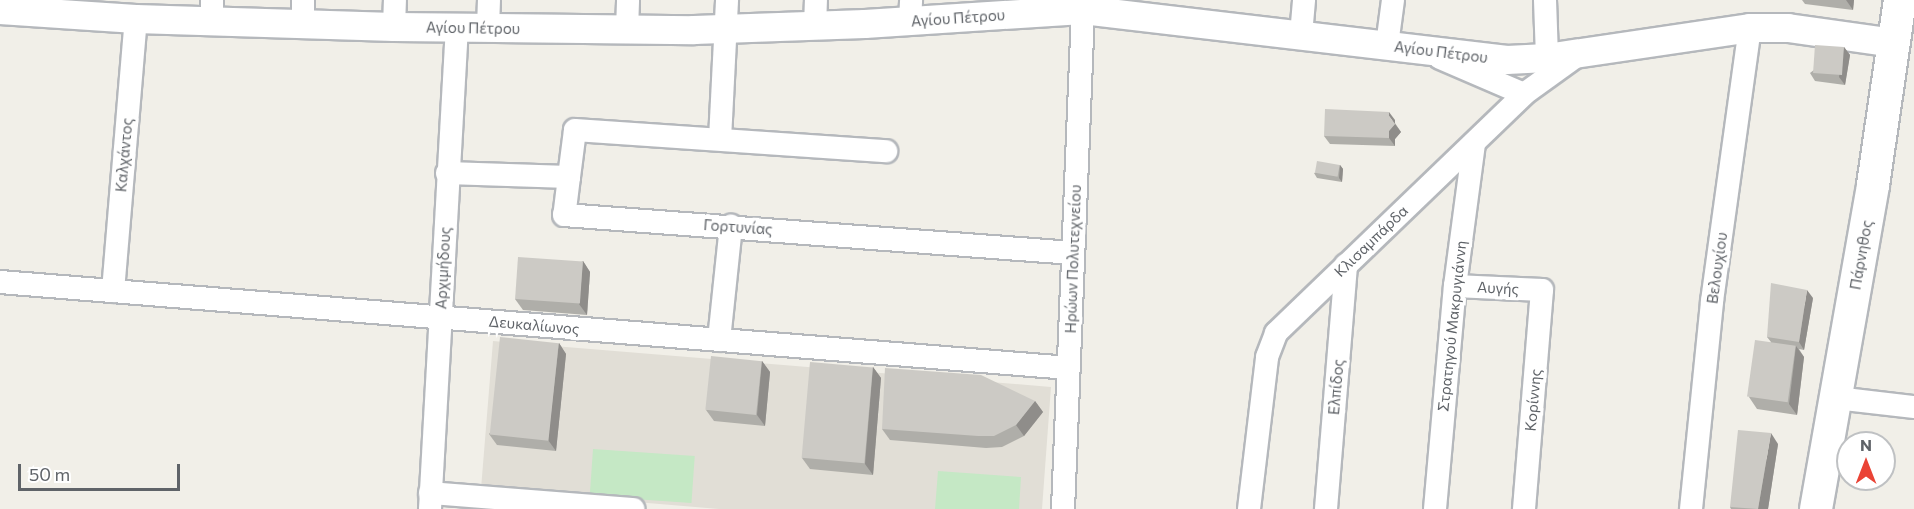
<!DOCTYPE html>
<meta charset="utf-8">
<style>
body{margin:0}
#map{position:relative;width:1914px;height:509px;overflow:hidden;background:#f1efe8;font-family:Commissioner,sans-serif}
div>[style]{position:absolute}
.education>*{inset:0;background:#e1ded6}
.green>*{inset:0;background:#c5e8c5;transform-origin:0 0}
.roads{filter:drop-shadow(2px 0 #b5b8bc) drop-shadow(-2px 0 #b5b8bc) drop-shadow(0 2px #b5b8bc) drop-shadow(0 -2px #b5b8bc)}
.minor>*{height:22px;margin:-11px;padding:0 11px;transform-origin:11px;border-radius:11px;background:#fff}
.tertiary>*{height:28px;margin:-14px;padding:0 14px;transform-origin:14px;border-radius:14px;background:#fff}
.secondary>*{height:32px;margin:-16px;padding:0 16px;transform-origin:16px;border-radius:16px;background:#fff}
.wall>*{inset:0;background:#afaea9}
.shaded-wall>*{inset:0;background:#8f8d8a}
.building>*{inset:0;background:#cccac5;transform-origin:0 0}
span{translate:-50% -50%;white-space:nowrap;text-align:center;line-height:1.15;-webkit-text-stroke:6px #fff;paint-order:stroke}
.street-label{font-size:15px;color:#5f6368}
.north{position:absolute;left:1836px;top:431px;width:60px;height:60px;box-sizing:border-box;background:#fff;border:2px solid #bfc1c3;border-radius:50%;rotate:0deg;font-size:16px;font-weight:700;line-height:24px;text-align:center;color:#5f6368}
.north::after{content:'';display:block;margin:auto;width:21px;height:27px;background:#ea4335;clip-path:polygon(50% 0,100% 100%,50% 72%,0 100%)}
.scale{position:absolute;left:18px;top:464px;width:162px;height:27px;box-sizing:border-box;border:3px solid #5f6368;border-top:0;padding-left:8px;font-size:18px;line-height:21px;white-space:nowrap;color:#5f6368;-webkit-text-stroke:4px #fff;paint-order:stroke}
</style>
<div id="map">
<div class="education">
<div style="clip-path:polygon(493px 341px,1051px 387px,1042px 509px,719px 509px,481px 489px)"></div>
</div>
<div class="green">
<div style="left:593px;top:449px;width:102px;height:47px;rotate:4deg"></div>
<div style="clip-path:polygon(938px 471px,1021px 477px,1019px 509px,935px 509px)"></div>
</div>
<div class="roads">
<div class="minor">
<div style="left:1393px;top:0;width:45px;rotate:97.6deg"></div>
<div style="left:1387px;top:45px;width:16px;rotate:15deg"></div>
<div style="left:1545px;top:0;width:58px;rotate:88deg"></div>
<div style="left:212px;top:20px;width:20px;rotate:-90deg"></div>
<div style="left:910px;top:21px;width:21px;rotate:-87deg"></div>
<div style="left:303px;top:25px;width:25px;rotate:-90deg"></div>
<div style="left:394px;top:27px;width:27px;rotate:-88deg"></div>
<div style="left:815px;top:27px;width:27px;rotate:-88deg"></div>
<div style="left:488px;top:28px;width:28px;rotate:-88deg"></div>
<div style="left:627px;top:30px;width:30px;rotate:-88deg"></div>
<div style="left:1301px;top:35px;width:35px;rotate:-85deg"></div>
<div style="left:1440px;top:58px;width:91px;rotate:23.2deg"></div>
<div style="left:720px;top:139px;width:139px;rotate:-87.1deg"></div>
<div style="left:447px;top:173px;width:122px;rotate:1.9deg"></div>
<div style="left:569px;top:177px;width:38px;rotate:97deg"></div>
<div style="left:564px;top:215px;width:510px;rotate:4.27deg"></div>
<div style="left:569px;top:177px;width:47px;rotate:-82.7deg"></div>
<div style="left:575px;top:130px;width:312px;rotate:3.9deg"></div>
<div style="left:0;top:282px;width:1071px;rotate:4.6deg"></div>
<div style="left:1455px;top:286px;width:87px;rotate:2.6deg"></div>
<div style="left:1542px;top:290px;width:220px;rotate:94.7deg"></div>
<div style="left:113px;top:291px;width:273px;rotate:-85.2deg"></div>
<div style="left:719px;top:340px;width:115px;rotate:-84deg"></div>
<div style="left:1836px;top:398px;width:79px;rotate:6.6deg"></div>
<div style="left:430px;top:493px;width:204px;rotate:4.5deg"></div>
<div style="left:430px;top:509px;width:484px;rotate:-86.8deg"></div>
<div style="left:1063px;top:509px;width:499px;rotate:-87.7deg"></div>
<div style="left:1249px;top:509px;width:153px;rotate:-83.2deg"></div>
<div style="left:1267px;top:357px;width:26px;rotate:-69deg"></div>
<div style="left:1276px;top:333px;width:344px;rotate:-43.9deg"></div>
<div style="left:1524px;top:94px;width:67px;rotate:-35.8deg"></div>
<div style="left:1326px;top:509px;width:245px;rotate:-85.3deg"></div>
<div style="left:1435px;top:509px;width:224px;rotate:-84.9deg"></div>
<div style="left:1455px;top:286px;width:144px;rotate:-82.4deg"></div>
<div style="left:1691px;top:509px;width:209px;rotate:-84.2deg"></div>
<div style="left:1712px;top:301px;width:276px;rotate:-82.1deg"></div>
</div>
<div class="tertiary">
<div style="left:0;top:10px;width:136px;rotate:3.8deg"></div>
<div style="left:136px;top:19px;width:258px;rotate:1.8deg"></div>
<div style="left:394px;top:27px;width:300px;rotate:0.6deg"></div>
<div style="left:694px;top:30px;width:171px;rotate:-2deg"></div>
<div style="left:865px;top:24px;width:218px;rotate:-3.7deg"></div>
<div style="left:1083px;top:10px;width:427px;rotate:6.7deg"></div>
<div style="left:1507px;top:60px;width:40px;rotate:-2.9deg"></div>
<div style="left:1547px;top:58px;width:205px;rotate:-8.4deg"></div>
<div style="left:1750px;top:28px;width:38px"></div>
<div style="left:1788px;top:28px;width:108px;rotate:8deg"></div>
</div>
<div class="secondary">
<div style="left:1816px;top:509px;width:329px;rotate:-80deg"></div>
<div style="left:1873px;top:185px;width:187px;rotate:-81.7deg"></div>
</div>
</div>
<div class="wall">
<div style="clip-path:polygon(1802px 0,1854px 0,1853px 10px,1805px 4px)"></div>
<div style="clip-path:polygon(1844px 47px,1850px 55px,1845px 85px,1815px 81px,1810px 73px)"></div>
<div style="clip-path:polygon(1395px 120px,1395px 123px,1401px 132px,1395px 139px,1395px 146px,1330px 144px,1324px 136px)"></div>
<div style="clip-path:polygon(1340px 165px,1343px 169px,1342px 182px,1317px 178px,1314px 173px)"></div>
<div style="clip-path:polygon(583px 261px,590px 272px,587px 315px,523px 310px,515px 299px)"></div>
<div style="clip-path:polygon(1813px 298px,1804px 350px,1799px 349px,1804px 357px,1797px 415px,1757px 409px,1749px 397px,1771px 342px,1767px 337px)"></div>
<div style="clip-path:polygon(559px 343px,566px 354px,556px 451px,497px 445px,489px 434px)"></div>
<div style="clip-path:polygon(762px 361px,770px 372px,765px 426px,714px 421px,706px 410px)"></div>
<div style="clip-path:polygon(873px 367px,881px 378px,873px 475px,810px 469px,802px 458px)"></div>
<div style="clip-path:polygon(1035px 401px,1043px 412px,1024px 436px,1002px 447px,986px 448px,890px 440px,882px 429px)"></div>
<div style="clip-path:polygon(1778px 444px,1768px 509px,1731px 509px,1730px 507px)"></div>
</div>
<div class="shaded-wall">
<div style="clip-path:polygon(1846px 0,1854px 0,1853px 10px)"></div>
<div style="clip-path:polygon(1844px 47px,1850px 55px,1845px 85px,1839px 77px)"></div>
<div style="clip-path:polygon(1389px 112px,1395px 120px,1395px 124px,1389px 116px)"></div>
<div style="clip-path:polygon(1395px 124px,1401px 132px,1395px 139px,1395px 146px,1389px 138px,1389px 131px)"></div>
<div style="clip-path:polygon(1340px 165px,1343px 169px,1342px 182px,1339px 178px)"></div>
<div style="clip-path:polygon(583px 261px,590px 272px,587px 315px,579px 304px)"></div>
<div style="clip-path:polygon(1807px 290px,1813px 298px,1804px 350px,1799px 342px)"></div>
<div style="clip-path:polygon(559px 343px,566px 354px,556px 451px,548px 440px)"></div>
<div style="clip-path:polygon(1796px 346px,1804px 357px,1797px 415px,1789px 404px)"></div>
<div style="clip-path:polygon(762px 361px,770px 372px,765px 426px,757px 415px)"></div>
<div style="clip-path:polygon(873px 367px,881px 378px,873px 475px,865px 464px)"></div>
<div style="clip-path:polygon(1035px 401px,1043px 412px,1024px 436px,1016px 425px)"></div>
<div style="clip-path:polygon(1771px 433px,1778px 444px,1768px 509px,1758px 509px)"></div>
</div>
<div class="building">
<div style="left:1815px;top:45px;width:29px;height:28px;rotate:4deg"></div>
<div style="clip-path:polygon(1325px 109px,1389px 112px,1389px 116px,1395px 124px,1389px 131px,1389px 138px,1324px 136px)"></div>
<div style="left:1317px;top:161px;width:23px;height:12px;rotate:10deg"></div>
<div style="left:518px;top:257px;width:65px;height:42px;rotate:4deg"></div>
<div style="clip-path:polygon(1771px 283px,1807px 290px,1799px 342px,1767px 337px)"></div>
<div style="left:500px;top:337px;width:59px;height:98px;rotate:6deg"></div>
<div style="left:1755px;top:340px;width:41px;height:57px;rotate:8deg"></div>
<div style="left:711px;top:356px;width:51px;height:54px;rotate:6deg"></div>
<div style="left:810px;top:362px;width:63px;height:96px;rotate:5deg"></div>
<div style="clip-path:polygon(885px 368px,981px 375px,1035px 401px,1016px 425px,994px 436px,978px 436px,882px 429px)"></div>
<div style="clip-path:polygon(1738px 430px,1771px 433px,1758px 509px,1730px 507px)"></div>
</div>
<div class="street-label">
<span style="left:958px;top:18px;rotate:-4deg">Αγίου Πέτρου</span>
<span style="left:473px;top:28px;rotate:1deg">Αγίου Πέτρου</span>
<span style="left:1441px;top:52px;rotate:7deg">Αγίου Πέτρου</span>
<span style="left:124px;top:155px;rotate:-85deg">Καλχάντος</span>
<span style="left:738px;top:227px;rotate:4deg">Γορτυνίας</span>
<span style="left:1371px;top:241px;rotate:-44deg">Κλισαμπάρδα</span>
<span style="left:1861px;top:255px;rotate:-80deg">Πάρνηθος</span>
<span style="left:1073px;top:259px;rotate:-88deg">Ηρώων Πολυτεχνείου</span>
<span style="left:443px;top:268px;rotate:-87deg">Αρχιμήδους</span>
<span style="left:1717px;top:268px;rotate:-82deg">Βελουχίου</span>
<span style="left:1498px;top:288px;rotate:3deg">Αυγής</span>
<span style="left:534px;top:325px;rotate:5deg">Δευκαλίωνος</span>
<span style="left:1452px;top:326px;rotate:-84deg">Στρατηγού Μακρυγιάννη</span>
<span style="left:1336px;top:387px;rotate:-85deg">Ελπίδος</span>
<span style="left:1533px;top:400px;rotate:-85deg">Κορίννης</span>
</div>
<div class="north">N</div>
<div class="scale">50 m</div>
</div>
